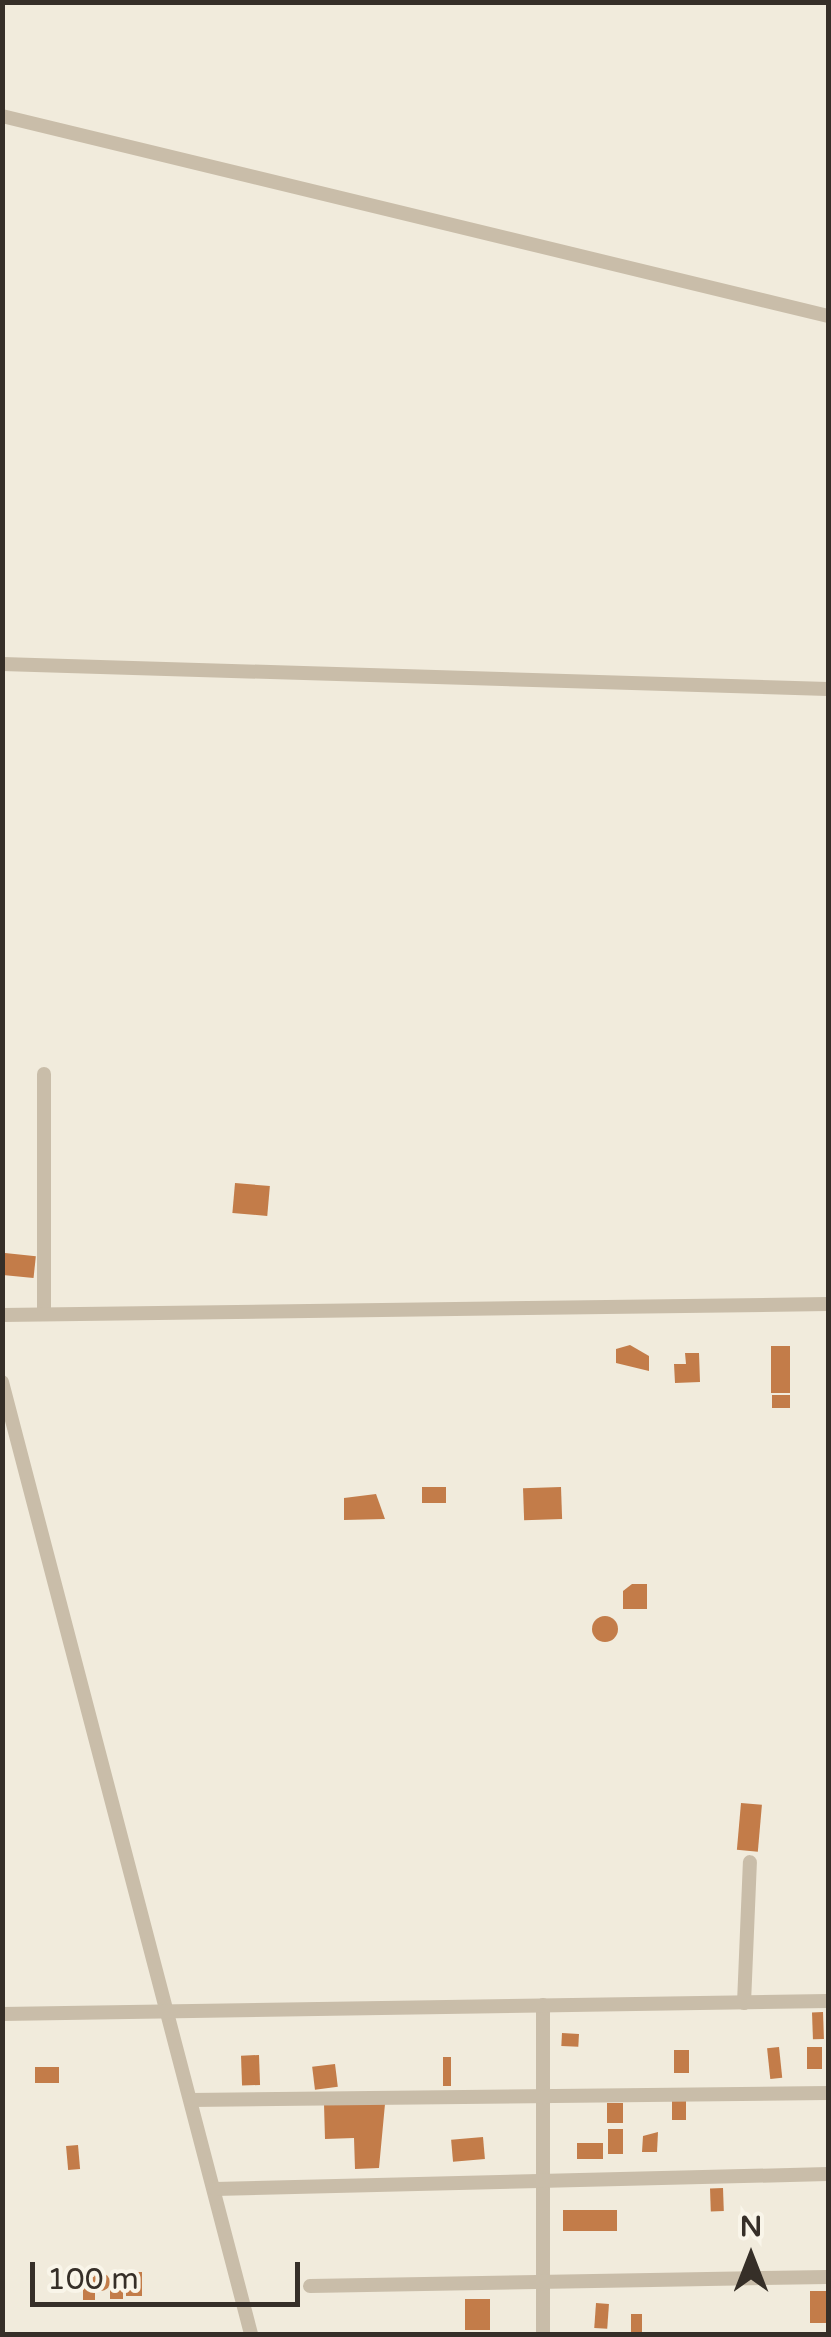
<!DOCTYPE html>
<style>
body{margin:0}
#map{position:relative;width:831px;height:2337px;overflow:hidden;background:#f1ebdc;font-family:"Varela Round",sans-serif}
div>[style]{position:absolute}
.building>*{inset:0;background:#c37c49;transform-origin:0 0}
.round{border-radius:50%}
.street>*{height:14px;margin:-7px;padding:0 7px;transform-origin:7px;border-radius:7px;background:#c9bda9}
span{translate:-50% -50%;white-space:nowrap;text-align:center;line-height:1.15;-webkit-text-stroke:8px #f9f5e9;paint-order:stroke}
.frame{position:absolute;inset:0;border:5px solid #362f28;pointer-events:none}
.north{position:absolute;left:701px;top:2207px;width:100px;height:100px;-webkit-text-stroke:8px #f9f5e9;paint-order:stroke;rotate:0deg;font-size:28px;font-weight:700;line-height:40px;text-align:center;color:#362f28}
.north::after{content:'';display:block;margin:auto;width:35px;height:45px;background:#362f28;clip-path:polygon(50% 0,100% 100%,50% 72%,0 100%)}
.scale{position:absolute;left:30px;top:2262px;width:270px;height:45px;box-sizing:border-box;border:5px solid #362f28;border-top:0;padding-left:12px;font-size:30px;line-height:35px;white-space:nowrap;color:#362f28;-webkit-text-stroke:8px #f9f5e9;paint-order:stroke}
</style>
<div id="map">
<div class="building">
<div style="left:235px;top:1183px;width:35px;height:30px;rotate:5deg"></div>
<div style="left:5px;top:1253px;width:31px;height:22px;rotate:6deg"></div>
<div style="clip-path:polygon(630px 1345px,649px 1356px,649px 1371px,616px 1363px,616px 1349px)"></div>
<div style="left:790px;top:1346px;width:47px;height:19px;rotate:90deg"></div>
<div style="clip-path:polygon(685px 1353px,699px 1353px,700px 1382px,675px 1383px,674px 1364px,686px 1364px)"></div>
<div style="left:790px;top:1395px;width:13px;height:18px;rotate:90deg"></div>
<div style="left:422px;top:1487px;width:24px;height:16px"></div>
<div style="left:561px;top:1487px;width:32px;height:38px;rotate:88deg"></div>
<div style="clip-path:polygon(376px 1494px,385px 1519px,344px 1520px,344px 1498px)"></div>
<div style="clip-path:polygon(632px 1584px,647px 1584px,647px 1609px,623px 1609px,623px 1591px)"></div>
<div class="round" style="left:592px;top:1616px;width:26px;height:26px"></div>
<div style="left:741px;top:1803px;width:21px;height:47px;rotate:5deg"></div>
<div style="left:823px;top:2012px;width:27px;height:11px;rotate:88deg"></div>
<div style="left:562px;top:2033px;width:17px;height:13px;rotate:3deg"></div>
<div style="left:779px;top:2047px;width:31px;height:12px;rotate:84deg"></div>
<div style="left:807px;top:2047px;width:15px;height:22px"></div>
<div style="left:674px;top:2050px;width:15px;height:23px"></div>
<div style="left:259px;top:2055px;width:30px;height:18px;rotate:88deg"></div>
<div style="left:443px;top:2057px;width:8px;height:29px"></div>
<div style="left:335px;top:2064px;width:23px;height:23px;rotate:83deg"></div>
<div style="left:59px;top:2067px;width:16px;height:24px;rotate:90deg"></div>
<div style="left:672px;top:2100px;width:14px;height:20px"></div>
<div style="left:607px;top:2103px;width:16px;height:20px"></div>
<div style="clip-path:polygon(324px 2104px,385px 2104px,379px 2168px,355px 2169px,354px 2138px,325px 2139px)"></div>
<div style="left:608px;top:2129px;width:15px;height:25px"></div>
<div style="clip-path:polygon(658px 2132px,657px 2152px,642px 2152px,643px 2136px)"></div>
<div style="left:483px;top:2137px;width:22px;height:32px;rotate:85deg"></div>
<div style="left:603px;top:2143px;width:16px;height:26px;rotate:90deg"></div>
<div style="left:78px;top:2145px;width:24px;height:12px;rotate:85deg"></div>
<div style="left:723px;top:2188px;width:23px;height:13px;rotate:88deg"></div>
<div style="left:617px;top:2210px;width:21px;height:54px;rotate:90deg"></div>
<div style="left:126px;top:2272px;width:16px;height:24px"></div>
<div style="left:110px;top:2273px;width:13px;height:26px"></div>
<div class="round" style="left:92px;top:2273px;width:18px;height:18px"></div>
<div style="left:83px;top:2277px;width:12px;height:23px"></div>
<div style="left:810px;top:2291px;width:16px;height:32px"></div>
<div style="left:465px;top:2299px;width:25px;height:31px"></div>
<div style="left:596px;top:2303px;width:13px;height:25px;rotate:4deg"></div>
<div style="left:631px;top:2314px;width:11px;height:20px"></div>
</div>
<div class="street">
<div style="left:2px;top:116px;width:850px;rotate:13.61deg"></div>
<div style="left:2px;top:664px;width:826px;rotate:1.73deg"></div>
<div style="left:44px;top:1074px;width:240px;rotate:90deg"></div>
<div style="left:2px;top:1315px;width:826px;rotate:-0.76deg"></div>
<div style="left:2px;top:1382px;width:984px;rotate:75.34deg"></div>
<div style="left:744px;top:2003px;width:141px;rotate:-87.6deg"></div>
<div style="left:543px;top:2005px;width:329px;rotate:90deg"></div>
<div style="left:2px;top:2014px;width:826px;rotate:-0.9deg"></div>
<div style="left:191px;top:2100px;width:637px;rotate:-0.63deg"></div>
<div style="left:215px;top:2189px;width:613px;rotate:-1.4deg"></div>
<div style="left:310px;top:2286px;width:518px;rotate:-1deg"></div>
</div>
<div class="frame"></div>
<div class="north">N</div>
<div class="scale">100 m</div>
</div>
